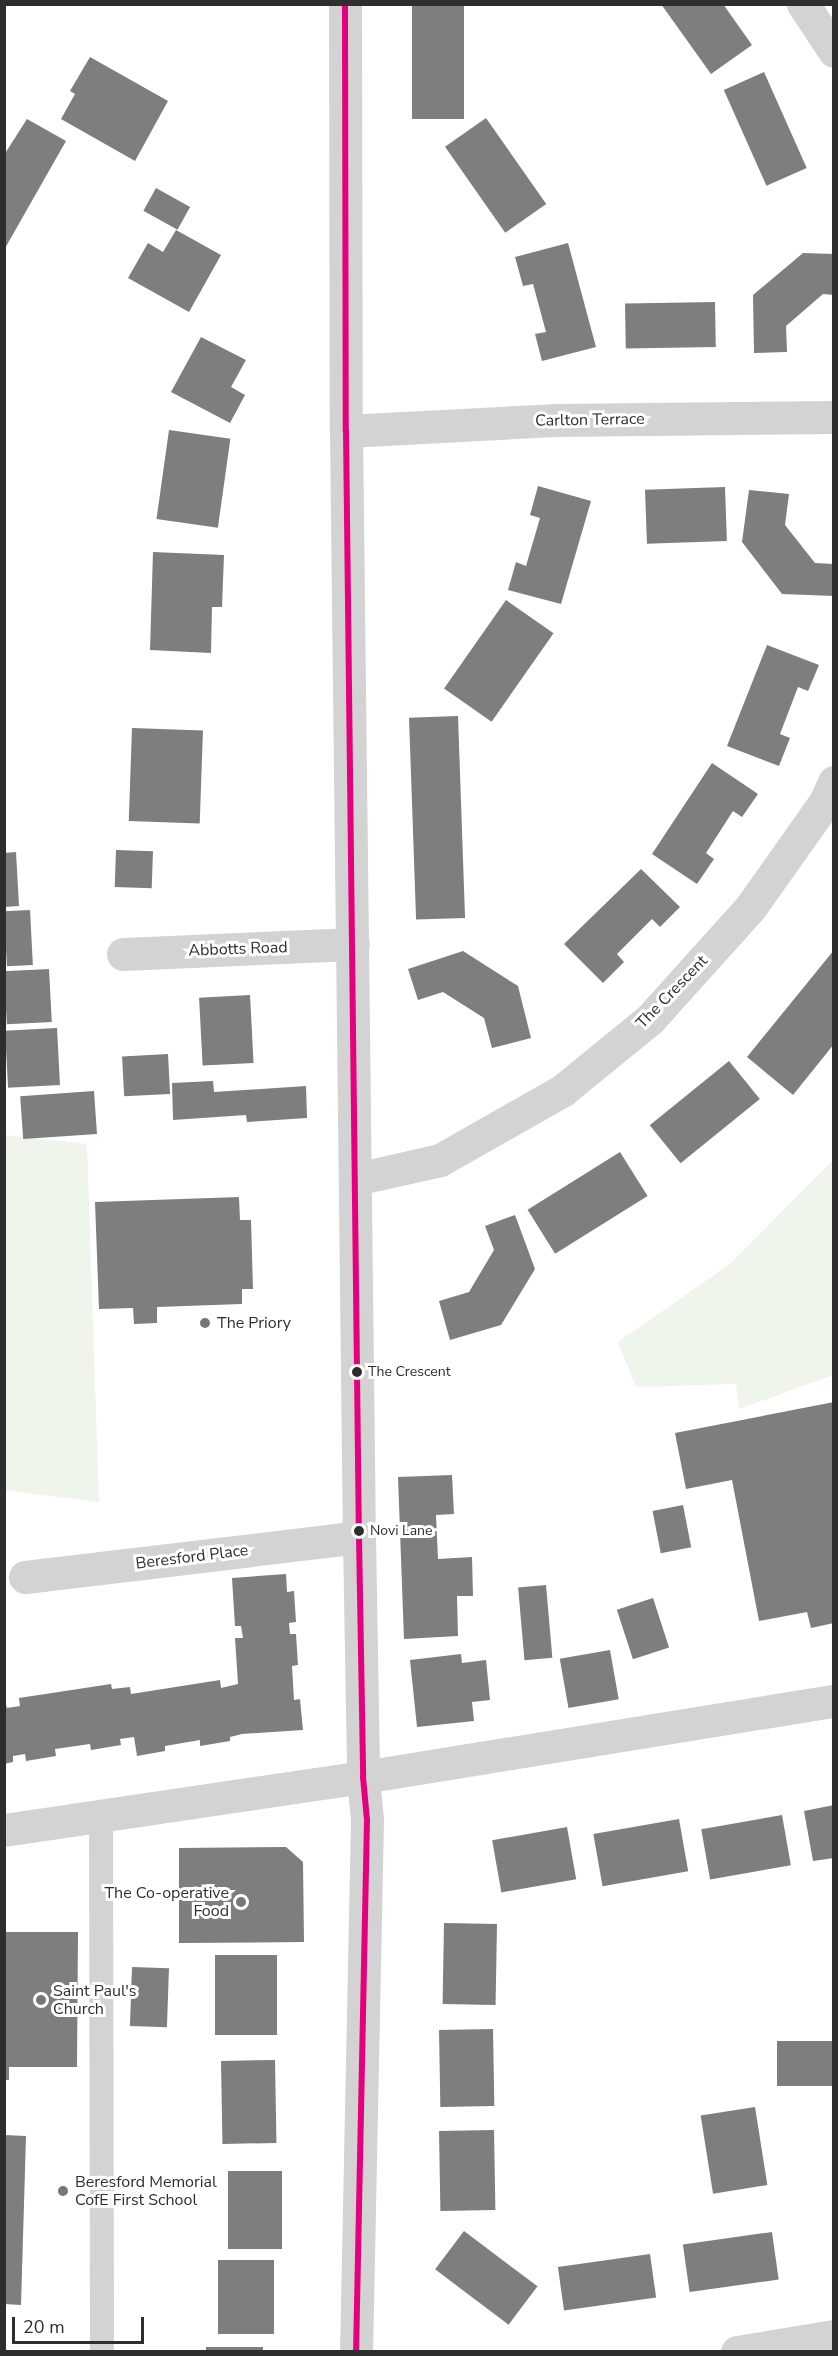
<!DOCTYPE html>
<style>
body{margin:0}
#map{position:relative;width:838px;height:2356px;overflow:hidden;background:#fff;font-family:"Nunito Sans",sans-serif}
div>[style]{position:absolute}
.green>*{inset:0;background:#eff5eb}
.building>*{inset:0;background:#7e7e7e;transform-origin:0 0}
.service>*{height:24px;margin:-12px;padding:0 12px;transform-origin:12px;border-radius:12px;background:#d3d3d3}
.minor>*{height:33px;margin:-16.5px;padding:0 16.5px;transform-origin:16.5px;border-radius:16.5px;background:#d3d3d3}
.tertiary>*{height:33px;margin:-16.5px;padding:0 16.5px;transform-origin:16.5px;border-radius:16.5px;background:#d3d3d3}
.bus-1>*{height:6px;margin:-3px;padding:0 3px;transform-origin:3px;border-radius:3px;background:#e5007d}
.dots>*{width:16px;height:16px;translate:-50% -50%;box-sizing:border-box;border:3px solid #fff;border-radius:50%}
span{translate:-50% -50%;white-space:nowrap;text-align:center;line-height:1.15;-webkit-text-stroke:6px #fff;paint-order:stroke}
.bus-label{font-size:14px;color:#2e2e2e}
.left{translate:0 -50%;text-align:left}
.street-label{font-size:16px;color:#2e2e2e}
.poi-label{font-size:16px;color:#2e2e2e}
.right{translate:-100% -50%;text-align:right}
.frame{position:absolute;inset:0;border:6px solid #2e2e2e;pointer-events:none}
.scale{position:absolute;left:12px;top:2317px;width:132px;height:27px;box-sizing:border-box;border:3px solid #2e2e2e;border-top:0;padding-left:8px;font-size:18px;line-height:21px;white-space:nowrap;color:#2e2e2e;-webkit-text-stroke:4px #fff;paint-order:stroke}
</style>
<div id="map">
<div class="green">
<div style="clip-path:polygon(5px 1135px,87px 1144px,99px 1502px,5px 1490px)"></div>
<div style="clip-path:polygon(833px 1160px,833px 1375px,739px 1409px,736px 1384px,636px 1387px,618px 1342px,730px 1264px)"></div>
</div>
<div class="building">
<div style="left:412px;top:4px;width:52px;height:115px"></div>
<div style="clip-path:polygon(661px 4px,723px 4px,752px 45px,711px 74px)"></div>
<div style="clip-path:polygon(90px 57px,168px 101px,135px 161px,61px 119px,75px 94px,70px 91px)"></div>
<div style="left:764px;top:72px;width:105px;height:44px;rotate:66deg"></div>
<div style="left:486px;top:118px;width:105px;height:50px;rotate:55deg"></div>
<div style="clip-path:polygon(27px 119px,66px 141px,4px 250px,4px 155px)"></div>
<div style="left:156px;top:188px;width:39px;height:26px;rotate:29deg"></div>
<div style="clip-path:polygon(176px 230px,221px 255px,189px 312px,128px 278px,148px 243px,163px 252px)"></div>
<div style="clip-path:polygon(568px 243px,596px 347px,542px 361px,535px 334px,546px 332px,533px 284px,523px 286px,515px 257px)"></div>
<div style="clip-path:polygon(803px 253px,834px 254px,834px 295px,823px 294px,786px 326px,787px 352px,754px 353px,753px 295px)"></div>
<div style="left:715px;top:302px;width:45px;height:90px;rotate:89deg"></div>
<div style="clip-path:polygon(201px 337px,246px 360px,231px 387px,245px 395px,230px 423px,171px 392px)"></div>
<div style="left:169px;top:430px;width:62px;height:90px;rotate:8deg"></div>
<div style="clip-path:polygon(538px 486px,591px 501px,561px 604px,508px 590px,516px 562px,526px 566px,540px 518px,530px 515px)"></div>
<div style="left:725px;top:487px;width:54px;height:80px;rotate:88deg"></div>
<div style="clip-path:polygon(749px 490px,789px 494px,785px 525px,815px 563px,834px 564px,834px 596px,782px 594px,742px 542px)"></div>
<div style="clip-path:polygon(153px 552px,224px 555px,222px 607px,212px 607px,211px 653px,150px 650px)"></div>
<div style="left:506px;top:600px;width:58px;height:108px;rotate:35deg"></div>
<div style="clip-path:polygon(767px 645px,819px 665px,808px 691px,798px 687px,780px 734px,790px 738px,779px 766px,727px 746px)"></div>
<div style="left:458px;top:716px;width:202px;height:49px;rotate:88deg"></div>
<div style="left:132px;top:728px;width:71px;height:93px;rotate:2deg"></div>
<div style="clip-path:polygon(712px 763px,758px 794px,742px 817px,733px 811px,706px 853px,714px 859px,697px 884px,652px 854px)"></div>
<div style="left:116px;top:850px;width:37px;height:37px;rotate:2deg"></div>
<div style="clip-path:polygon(16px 852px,19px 906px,4px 907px,4px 853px)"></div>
<div style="clip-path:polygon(641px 869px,680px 907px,660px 927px,652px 919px,617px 954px,624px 962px,603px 983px,564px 944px)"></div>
<div style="left:30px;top:910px;width:55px;height:26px;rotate:87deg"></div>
<div style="clip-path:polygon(834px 950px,834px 1044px,793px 1095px,747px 1057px)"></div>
<div style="clip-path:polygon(463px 951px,518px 986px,531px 1038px,492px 1048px,484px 1018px,443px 992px,418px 1000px,408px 969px)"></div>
<div style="left:49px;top:969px;width:53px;height:45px;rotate:87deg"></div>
<div style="left:250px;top:995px;width:68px;height:51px;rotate:87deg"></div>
<div style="left:57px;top:1028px;width:57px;height:52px;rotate:87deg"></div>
<div style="left:168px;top:1054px;width:40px;height:46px;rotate:87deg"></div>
<div style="left:729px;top:1061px;width:49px;height:102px;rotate:51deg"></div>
<div style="clip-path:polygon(213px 1081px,214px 1092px,306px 1086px,307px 1118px,247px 1122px,246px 1115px,173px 1120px,172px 1083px)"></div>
<div style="left:94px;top:1091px;width:43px;height:74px;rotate:86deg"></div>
<div style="left:620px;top:1152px;width:52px;height:109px;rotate:58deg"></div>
<div style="clip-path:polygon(239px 1197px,240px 1220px,251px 1220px,253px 1289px,242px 1289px,242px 1304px,157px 1307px,157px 1323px,134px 1324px,133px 1308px,99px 1309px,95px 1202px)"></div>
<div style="clip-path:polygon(515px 1215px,535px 1269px,501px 1325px,450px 1340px,439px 1301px,469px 1292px,494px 1250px,485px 1226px)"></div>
<div style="clip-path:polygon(834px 1402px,834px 1623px,811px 1628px,807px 1612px,759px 1621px,732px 1480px,686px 1489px,675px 1433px)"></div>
<div style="clip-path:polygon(452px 1475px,454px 1514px,436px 1515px,438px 1559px,472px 1557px,473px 1596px,457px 1596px,458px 1636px,404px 1639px,398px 1477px)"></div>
<div style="left:683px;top:1505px;width:43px;height:31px;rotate:79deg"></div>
<div style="clip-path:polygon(286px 1574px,287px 1592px,294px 1591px,296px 1622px,289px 1623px,290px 1634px,296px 1634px,298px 1665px,292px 1666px,294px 1700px,300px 1699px,303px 1730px,242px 1734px,230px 1737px,230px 1741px,200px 1746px,200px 1740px,165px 1746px,165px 1751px,137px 1756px,134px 1737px,120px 1739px,121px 1745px,91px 1750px,90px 1744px,55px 1749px,56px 1756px,26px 1761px,25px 1754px,13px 1756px,13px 1762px,4px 1764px,4px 1699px,7px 1708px,20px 1706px,19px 1698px,111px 1684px,112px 1689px,130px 1687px,131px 1694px,220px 1680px,221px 1688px,238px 1684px,235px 1638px,243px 1638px,241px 1626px,235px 1626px,232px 1578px)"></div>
<div style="left:546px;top:1585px;width:73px;height:28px;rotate:85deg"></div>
<div style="left:653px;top:1598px;width:52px;height:38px;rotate:72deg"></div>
<div style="left:610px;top:1650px;width:50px;height:51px;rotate:80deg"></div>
<div style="clip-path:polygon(461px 1654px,462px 1663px,486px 1660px,490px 1700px,472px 1702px,474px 1721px,417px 1727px,410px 1660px)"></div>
<div style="clip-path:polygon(834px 1805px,834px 1858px,813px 1861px,804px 1811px)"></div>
<div style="left:782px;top:1815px;width:51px;height:82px;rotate:80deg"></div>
<div style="left:679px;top:1819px;width:53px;height:87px;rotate:80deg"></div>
<div style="left:567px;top:1827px;width:53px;height:76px;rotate:80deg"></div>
<div style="clip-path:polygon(286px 1847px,303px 1862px,304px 1942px,179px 1943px,179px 1848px)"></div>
<div style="left:444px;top:1923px;width:53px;height:81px;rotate:1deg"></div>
<div style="clip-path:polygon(4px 1932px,78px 1932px,77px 2067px,9px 2067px,9px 2080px,4px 2080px)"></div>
<div style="left:277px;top:1955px;width:80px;height:62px;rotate:90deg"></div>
<div style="left:132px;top:1967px;width:37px;height:59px;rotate:2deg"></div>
<div style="left:493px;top:2029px;width:77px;height:54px;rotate:89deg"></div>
<div style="left:834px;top:2041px;width:45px;height:57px;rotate:90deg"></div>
<div style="left:275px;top:2060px;width:83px;height:54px;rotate:89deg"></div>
<div style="left:755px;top:2107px;width:79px;height:55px;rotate:81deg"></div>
<div style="left:494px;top:2130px;width:80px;height:55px;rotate:89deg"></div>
<div style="clip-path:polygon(4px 2135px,26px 2136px,21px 2305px,4px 2304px)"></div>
<div style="left:228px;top:2171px;width:54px;height:78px"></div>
<div style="left:464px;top:2231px;width:92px;height:48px;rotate:37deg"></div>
<div style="left:772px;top:2232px;width:48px;height:90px;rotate:82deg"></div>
<div style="left:650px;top:2254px;width:44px;height:93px;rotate:82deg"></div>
<div style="left:218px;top:2260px;width:56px;height:74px"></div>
<div style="left:206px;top:2347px;width:57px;height:5px"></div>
</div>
<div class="service">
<div style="left:101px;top:1815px;width:537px;rotate:89.89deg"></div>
</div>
<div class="minor">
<div style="left:803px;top:4px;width:56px;rotate:56.6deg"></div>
<div style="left:346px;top:431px;width:208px;rotate:-3deg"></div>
<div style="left:554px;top:420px;width:280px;rotate:-0.6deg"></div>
<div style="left:123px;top:954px;width:230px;rotate:-2.5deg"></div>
<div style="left:356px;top:1179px;width:86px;rotate:-12.7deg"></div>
<div style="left:440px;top:1160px;width:142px;rotate:-29.6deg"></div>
<div style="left:563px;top:1090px;width:112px;rotate:-39.2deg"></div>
<div style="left:650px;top:1019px;width:149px;rotate:-48deg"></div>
<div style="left:750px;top:908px;width:130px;rotate:-54.7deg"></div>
<div style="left:825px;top:802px;width:22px;rotate:-66deg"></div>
<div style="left:25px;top:1577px;width:336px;rotate:-6.8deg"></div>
<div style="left:737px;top:2352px;width:98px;rotate:-9.4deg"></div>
</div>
<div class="tertiary">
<div style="left:345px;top:4px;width:427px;rotate:89.9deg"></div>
<div style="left:346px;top:431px;width:1106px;rotate:89.33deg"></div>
<div style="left:359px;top:1537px;width:240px;rotate:89deg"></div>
<div style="left:363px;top:1777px;width:43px;rotate:84.7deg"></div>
<div style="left:367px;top:1820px;width:532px;rotate:91.18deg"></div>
<div style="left:4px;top:1830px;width:363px;rotate:-8.4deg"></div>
<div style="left:363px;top:1777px;width:477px;rotate:-9.2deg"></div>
</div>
<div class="bus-1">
<div style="left:345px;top:4px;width:427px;rotate:89.9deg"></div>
<div style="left:346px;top:431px;width:1106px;rotate:89.33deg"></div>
<div style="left:359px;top:1537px;width:240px;rotate:89deg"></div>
<div style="left:363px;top:1777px;width:43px;rotate:84.7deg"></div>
<div style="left:367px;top:1820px;width:532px;rotate:91.18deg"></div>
</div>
<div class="dots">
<div style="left:205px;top:1323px;background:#777"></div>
<div style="left:357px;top:1372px;background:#2e2e2e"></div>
<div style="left:359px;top:1531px;background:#2e2e2e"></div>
<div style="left:241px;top:1902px;background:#777"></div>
<div style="left:41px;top:2000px;background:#777"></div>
<div style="left:63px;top:2191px;background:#777"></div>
</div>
<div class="bus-label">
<span class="left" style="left:368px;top:1372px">The Crescent</span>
<span class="left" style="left:370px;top:1531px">Novi Lane</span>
</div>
<div class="street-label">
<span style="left:590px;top:420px;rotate:-1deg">Carlton Terrace</span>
<span style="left:238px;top:949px;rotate:-2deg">Abbotts Road</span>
<span style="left:672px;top:992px;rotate:-46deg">The Crescent</span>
<span style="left:192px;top:1557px;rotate:-7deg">Beresford Place</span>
</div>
<div class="poi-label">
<span class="left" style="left:217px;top:1323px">The Priory</span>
<span class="right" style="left:229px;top:1902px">The Co-operative<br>Food</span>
<span class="left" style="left:53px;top:2000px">Saint Paul's<br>Church</span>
<span class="left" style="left:75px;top:2191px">Beresford Memorial<br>CofE First School</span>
</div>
<div class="frame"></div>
<div class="scale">20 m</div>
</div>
